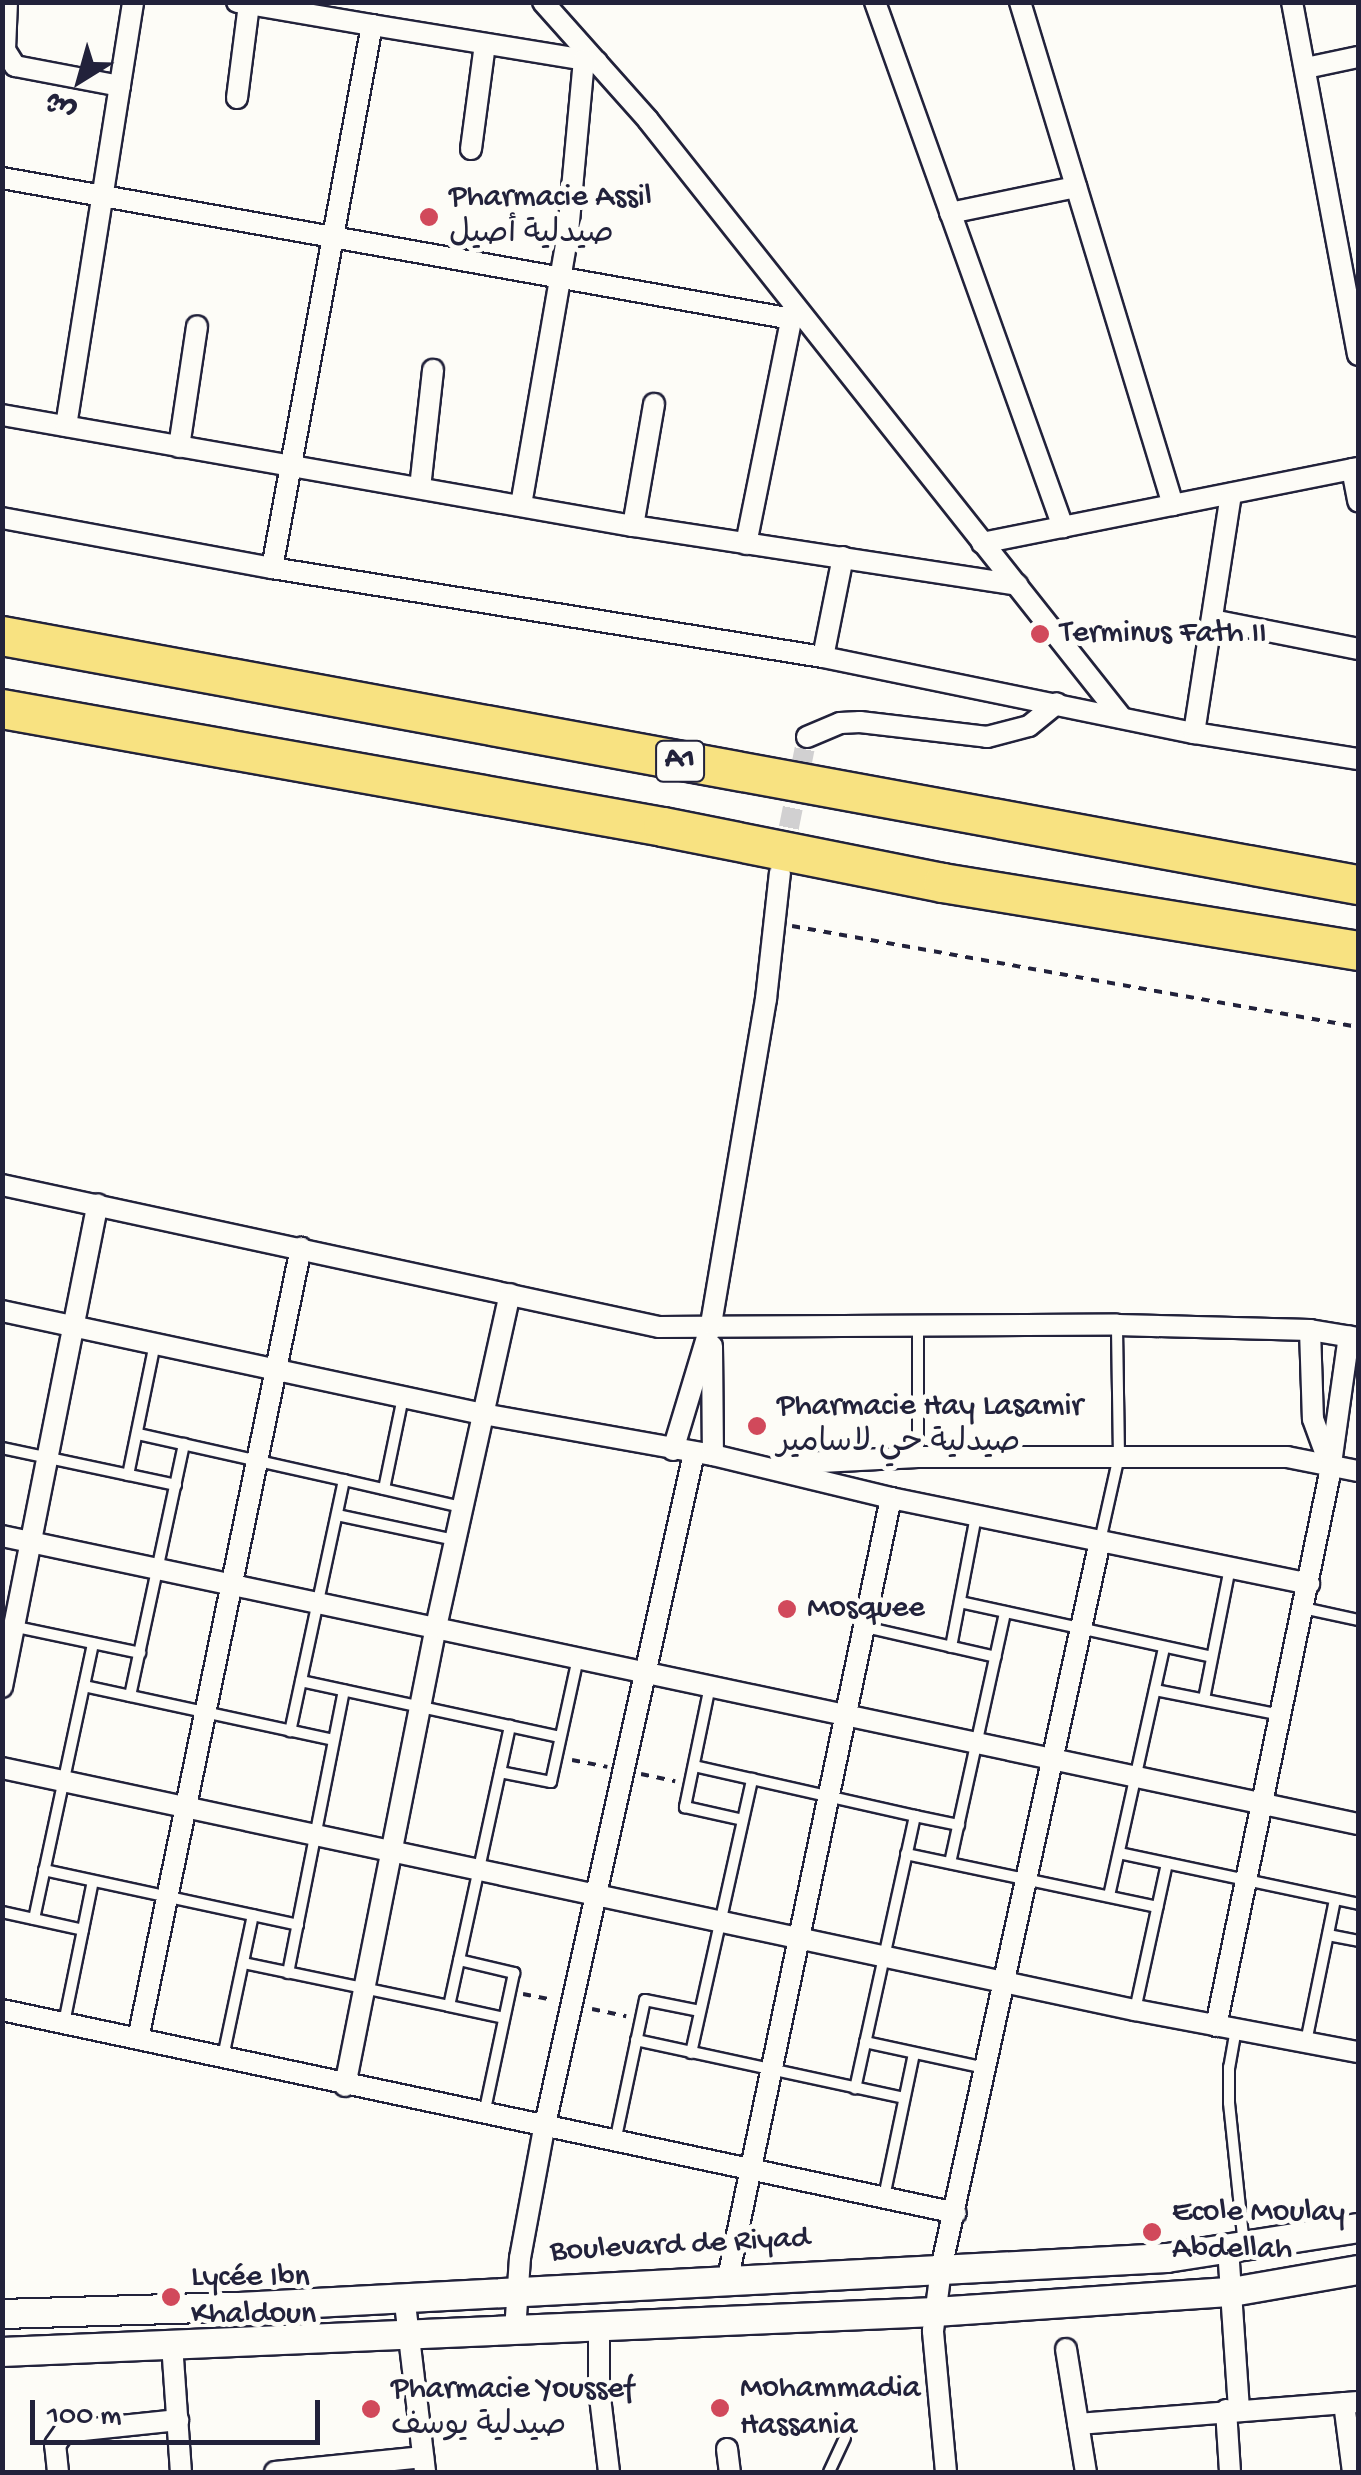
<!DOCTYPE html>
<meta charset="utf-8">
<style>
body{margin:0}
#map{position:relative;width:1361px;height:2475px;overflow:hidden;background:#fdfcf7;font-family:"Gochi Hand","Playpen Sans Arabic",sans-serif}
div>[style]{position:absolute}
.minor-tunnel>*{height:20px;margin-top:-10px;transform-origin:0;background:repeating-linear-gradient(90deg,#d1d0d1 0 20px,transparent 0 30px)}
.path>*{height:4px;margin-top:-2px;transform-origin:0;background:repeating-linear-gradient(90deg,#22223b 0 8px,transparent 0 16px)}
.roads{filter:drop-shadow(2px 0 #22223b) drop-shadow(-2px 0 #22223b) drop-shadow(0 2px #22223b) drop-shadow(0 -2px #22223b)}
.service>*{height:10px;margin:-5px;padding:0 5px;transform-origin:5px;border-radius:5px;background:#fdfcf7}
.minor>*{height:20px;margin:-10px;padding:0 10px;transform-origin:10px;border-radius:10px;background:#fdfcf7}
.secondary>*{height:28px;margin:-14px;padding:0 14px;transform-origin:14px;border-radius:14px;background:#fdfcf7}
.motorway>*{height:38px;margin:-19px;padding:0 19px;transform-origin:19px;border-radius:19px;background:#f8e281}
.dots>*{width:28px;height:28px;translate:-50% -50%;box-sizing:border-box;border:5px solid #fdfcf7;border-radius:50%}
span{translate:-50% -50%;white-space:nowrap;text-align:center;line-height:1.15;-webkit-text-stroke:10px #fdfcf7;paint-order:stroke}
.shield-label span{padding:2px 8px;background:#fdfcf7;border:2px solid;border-radius:8px;-webkit-text-stroke-width:0}
.shield-label{font-size:30px;color:#22223b;font-weight:700}
.poi-label{font-size:32px;color:#22223b}
.left{translate:0 -50%;text-align:left}
.street-label{font-size:32px;color:#22223b}
.frame{position:absolute;inset:0;border:5px solid #22223b;pointer-events:none}
.north{position:absolute;left:30px;top:30px;width:100px;height:100px;-webkit-text-stroke:8px #fdfcf7;paint-order:stroke;rotate:217deg;font-size:28px;font-weight:700;line-height:40px;text-align:center;color:#22223b}
.north::after{content:'';display:block;margin:auto;width:35px;height:45px;background:#22223b;clip-path:polygon(50% 0,100% 100%,50% 72%,0 100%)}
.scale{position:absolute;left:30px;top:2400px;width:290px;height:45px;box-sizing:border-box;border:5px solid #22223b;border-top:0;padding-left:12px;font-size:30px;line-height:35px;white-space:nowrap;color:#22223b;-webkit-text-stroke:8px #fdfcf7;paint-order:stroke}
</style>
<div id="map">
<div class="minor-tunnel">
<div style="left:783px;top:857px;width:122px;rotate:-78.7deg"></div>
</div>
<div class="path">
<div style="left:792px;top:926px;width:575px;rotate:10.12deg"></div>
<div style="left:572px;top:1760px;width:36px;rotate:11deg"></div>
<div style="left:641px;top:1774px;width:35px;rotate:12deg"></div>
<div style="left:523px;top:1994px;width:31px;rotate:11deg"></div>
<div style="left:592px;top:2009px;width:35px;rotate:12deg"></div>
</div>
<div class="roads">
<div class="service">
<div style="left:138px;top:1434px;width:211px;rotate:12.6deg"></div>
<div style="left:344px;top:1480px;width:257px;rotate:102.1deg"></div>
<div style="left:2px;top:1448px;width:178px;rotate:12deg"></div>
<div style="left:918px;top:1456px;width:131px;rotate:-90deg"></div>
<div style="left:128px;top:1475px;width:135px;rotate:-78.4deg"></div>
<div style="left:344px;top:1480px;width:121px;rotate:12.9deg"></div>
<div style="left:384px;top:1489px;width:94px;rotate:-78.3deg"></div>
<div style="left:337px;top:1515px;width:121px;rotate:12deg"></div>
<div style="left:1100px;top:1541px;width:87px;rotate:-77.4deg"></div>
<div style="left:1119px;top:1456px;width:131px;rotate:-90.9deg"></div>
<div style="left:960px;top:1602px;width:258px;rotate:12.3deg"></div>
<div style="left:1303px;top:1608px;width:56px;rotate:12.3deg"></div>
<div style="left:16px;top:1627px;width:127px;rotate:11.8deg"></div>
<div style="left:865px;top:1627px;width:134px;rotate:12.9deg"></div>
<div style="left:951px;top:1647px;width:133px;rotate:-79.2deg"></div>
<div style="left:301px;top:1681px;width:265px;rotate:12.2deg"></div>
<div style="left:84px;top:1686px;width:255px;rotate:12.2deg"></div>
<div style="left:710px;top:1686px;width:124px;rotate:101.7deg"></div>
<div style="left:685px;top:1807px;width:59px;rotate:12.6deg"></div>
<div style="left:1155px;top:1690px;width:128px;rotate:11.2deg"></div>
<div style="left:130px;top:1696px;width:258px;rotate:-77.9deg"></div>
<div style="left:1204px;top:1699px;width:134px;rotate:-78.8deg"></div>
<div style="left:694px;top:1766px;width:227px;rotate:12.7deg"></div>
<div style="left:915px;top:1816px;width:279px;rotate:102.4deg"></div>
<div style="left:500px;top:1772px;width:52px;rotate:11.1deg"></div>
<div style="left:551px;top:1782px;width:127px;rotate:-77.7deg"></div>
<div style="left:915px;top:1816px;width:45px;rotate:11.6deg"></div>
<div style="left:1119px;top:1853px;width:244px;rotate:12deg"></div>
<div style="left:906px;top:1854px;width:257px;rotate:11.9deg"></div>
<div style="left:950px;top:1863px;width:257px;rotate:-77.6deg"></div>
<div style="left:44px;top:1870px;width:260px;rotate:12.2deg"></div>
<div style="left:1109px;top:1896px;width:255px;rotate:-77.5deg"></div>
<div style="left:2px;top:1912px;width:83px;rotate:12.5deg"></div>
<div style="left:34px;top:1919px;width:282px;rotate:-77.9deg"></div>
<div style="left:1328px;top:1935px;width:31px;rotate:11deg"></div>
<div style="left:459px;top:1960px;width:57px;rotate:13.3deg"></div>
<div style="left:514px;top:1973px;width:144px;rotate:102deg"></div>
<div style="left:243px;top:1963px;width:210px;rotate:11.8deg"></div>
<div style="left:449px;top:2006px;width:287px;rotate:-77.7deg"></div>
<div style="left:288px;top:1973px;width:288px;rotate:-78.8deg"></div>
<div style="left:449px;top:2006px;width:56px;rotate:12.3deg"></div>
<div style="left:1135px;top:2010px;width:150px;rotate:-77.7deg"></div>
<div style="left:64px;top:2023px;width:145px;rotate:-78.5deg"></div>
<div style="left:1236px;top:2029px;width:39px;rotate:100deg"></div>
<div style="left:1229px;top:2067px;width:36px;rotate:90deg"></div>
<div style="left:1229px;top:2103px;width:143px;rotate:84deg"></div>
<div style="left:636px;top:2040px;width:274px;rotate:12.2deg"></div>
<div style="left:865px;top:2042px;width:123px;rotate:12.2deg"></div>
<div style="left:1306px;top:2042px;width:146px;rotate:-78.5deg"></div>
<div style="left:691px;top:2053px;width:281px;rotate:-77.4deg"></div>
<div style="left:223px;top:2057px;width:145px;rotate:-78.1deg"></div>
<div style="left:615px;top:2142px;width:145px;rotate:-78.1deg"></div>
<div style="left:645px;top:2000px;width:56px;rotate:11.3deg"></div>
<div style="left:884px;top:2197px;width:147px;rotate:-78.2deg"></div>
<div style="left:829px;top:2472px;width:38px;rotate:-65deg"></div>
</div>
<div class="minor">
<div style="left:7px;top:2px;width:48px;rotate:92.4deg"></div>
<div style="left:5px;top:50px;width:19px;rotate:58deg"></div>
<div style="left:15px;top:66px;width:107px;rotate:10.8deg"></div>
<div style="left:237px;top:2px;width:137px;rotate:9.7deg"></div>
<div style="left:372px;top:25px;width:552px;rotate:100.43deg"></div>
<div style="left:543px;top:2px;width:158px;rotate:48.3deg"></div>
<div style="left:648px;top:120px;width:763px;rotate:51.6deg"></div>
<div style="left:875px;top:2px;width:558px;rotate:70.3deg"></div>
<div style="left:1020px;top:2px;width:526px;rotate:73.08deg"></div>
<div style="left:1292px;top:2px;width:359px;rotate:79.4deg"></div>
<div style="left:372px;top:25px;width:228px;rotate:9.3deg"></div>
<div style="left:1306px;top:68px;width:53px;rotate:-11.9deg"></div>
<div style="left:237px;top:98px;width:95px;rotate:-82.7deg"></div>
<div style="left:471px;top:149px;width:106px;rotate:-82.4deg"></div>
<div style="left:2px;top:178px;width:802px;rotate:10.12deg"></div>
<div style="left:950px;top:213px;width:129px;rotate:-11.7deg"></div>
<div style="left:2px;top:415px;width:641px;rotate:9.98deg"></div>
<div style="left:633px;top:526px;width:389px;rotate:8.7deg"></div>
<div style="left:66px;top:426px;width:429px;rotate:-81deg"></div>
<div style="left:179px;top:447px;width:122px;rotate:-81.5deg"></div>
<div style="left:1352px;top:469px;width:33px;rotate:79deg"></div>
<div style="left:420px;top:488px;width:119px;rotate:-83.7deg"></div>
<div style="left:521px;top:505px;width:277px;rotate:-80.2deg"></div>
<div style="left:568px;top:232px;width:173px;rotate:-84.7deg"></div>
<div style="left:2px;top:518px;width:275px;rotate:10.5deg"></div>
<div style="left:272px;top:568px;width:558px;rotate:9.18deg"></div>
<div style="left:823px;top:657px;width:379px;rotate:11.6deg"></div>
<div style="left:1194px;top:733px;width:166px;rotate:9deg"></div>
<div style="left:633px;top:526px;width:124px;rotate:-80.2deg"></div>
<div style="left:982px;top:543px;width:383px;rotate:-11.3deg"></div>
<div style="left:746px;top:544px;width:243px;rotate:-78.6deg"></div>
<div style="left:1212px;top:620px;width:149px;rotate:11.2deg"></div>
<div style="left:823px;top:657px;width:102px;rotate:-78.7deg"></div>
<div style="left:1194px;top:733px;width:242px;rotate:-81.2deg"></div>
<div style="left:807px;top:737px;width:36px;rotate:-23deg"></div>
<div style="left:840px;top:723px;width:20px;rotate:-3deg"></div>
<div style="left:860px;top:722px;width:128px;rotate:6.7deg"></div>
<div style="left:987px;top:737px;width:43px;rotate:-14.7deg"></div>
<div style="left:1029px;top:726px;width:36px;rotate:-39deg"></div>
<div style="left:2px;top:1185px;width:672px;rotate:12.2deg"></div>
<div style="left:659px;top:1327px;width:458px;rotate:-0.3deg"></div>
<div style="left:1117px;top:1325px;width:193px;rotate:1.5deg"></div>
<div style="left:1310px;top:1330px;width:49px;rotate:9.5deg"></div>
<div style="left:2px;top:1311px;width:492px;rotate:12.1deg"></div>
<div style="left:483px;top:1414px;width:234px;rotate:10.1deg"></div>
<div style="left:713px;top:1455px;width:183px;rotate:13.6deg"></div>
<div style="left:891px;top:1498px;width:427px;rotate:11.6deg"></div>
<div style="left:1310px;top:1330px;width:89px;rotate:88.1deg"></div>
<div style="left:1313px;top:1419px;width:47px;rotate:70deg"></div>
<div style="left:712px;top:1346px;width:109px;rotate:89.5deg"></div>
<div style="left:673px;top:1450px;width:132px;rotate:-73.2deg"></div>
<div style="left:711px;top:1324px;width:330px;rotate:-80.4deg"></div>
<div style="left:766px;top:999px;width:127px;rotate:-83.7deg"></div>
<div style="left:782px;top:1464px;width:136px;rotate:-2.9deg"></div>
<div style="left:918px;top:1457px;width:369px"></div>
<div style="left:1287px;top:1457px;width:72px;rotate:11.2deg"></div>
<div style="left:2px;top:1536px;width:1386px;rotate:11.99deg"></div>
<div style="left:2px;top:1687px;width:492px;rotate:-78.8deg"></div>
<div style="left:2px;top:1768px;width:1159px;rotate:12.06deg"></div>
<div style="left:1135px;top:2010px;width:227px;rotate:10.7deg"></div>
<div style="left:2px;top:2010px;width:975px;rotate:12.01deg"></div>
<div style="left:1216px;top:2026px;width:560px;rotate:-78.35deg"></div>
<div style="left:1329px;top:1478px;width:143px;rotate:-82deg"></div>
<div style="left:138px;top:2039px;width:808px;rotate:-78.36deg"></div>
<div style="left:345px;top:2086px;width:468px;rotate:-78.8deg"></div>
<div style="left:436px;top:1627px;width:341px;rotate:-77.5deg"></div>
<div style="left:1228px;top:2248px;width:161px;rotate:86.1deg"></div>
<div style="left:728px;top:2278px;width:797px;rotate:-78.2deg"></div>
<div style="left:404px;top:2295px;width:178px;rotate:83.2deg"></div>
<div style="left:599px;top:2326px;width:63px;rotate:90deg"></div>
<div style="left:599px;top:2389px;width:84px;rotate:83.1deg"></div>
<div style="left:515px;top:2331px;width:73px;rotate:-86.1deg"></div>
<div style="left:520px;top:2258px;width:131px;rotate:-79.5deg"></div>
<div style="left:544px;top:2129px;width:692px;rotate:-77.49deg"></div>
<div style="left:172px;top:2344px;width:128px;rotate:86deg"></div>
<div style="left:1066px;top:2349px;width:125px;rotate:80.8deg"></div>
<div style="left:1344px;top:2403px;width:70px;rotate:82.6deg"></div>
<div style="left:1226px;top:2410px;width:62px;rotate:86.3deg"></div>
<div style="left:1078px;top:2424px;width:281px;rotate:-4.5deg"></div>
<div style="left:727px;top:2449px;width:23px;rotate:83deg"></div>
<div style="left:58px;top:2472px;width:27px;rotate:-96deg"></div>
<div style="left:55px;top:2445px;width:16px;rotate:-55deg"></div>
<div style="left:64px;top:2432px;width:115px;rotate:-6deg"></div>
<div style="left:275px;top:2472px;width:149px;rotate:-5.8deg"></div>
<div style="left:946px;top:2472px;width:142px;rotate:-95.3deg"></div>
<div style="left:933px;top:2331px;width:63px;rotate:-82.6deg"></div>
<div style="left:941px;top:2269px;width:745px;rotate:-77.68deg"></div>
</div>
<div class="secondary">
<div style="left:2px;top:2314px;width:237px;rotate:-1.7deg"></div>
<div style="left:239px;top:2307px;width:929px;rotate:-3.02deg"></div>
<div style="left:1167px;top:2258px;width:193px;rotate:-8.9deg"></div>
<div style="left:2px;top:2352px;width:934px;rotate:-2.45deg"></div>
<div style="left:935px;top:2312px;width:298px;rotate:-3.9deg"></div>
<div style="left:1232px;top:2292px;width:128px;rotate:-9.9deg"></div>
</div>
<div class="motorway">
<div style="left:2px;top:636px;width:1379px;rotate:10.41deg"></div>
<div style="left:2px;top:709px;width:671px;rotate:10.12deg"></div>
<div style="left:663px;top:827px;width:286px;rotate:11.3deg"></div>
<div style="left:943px;top:883px;width:421px;rotate:9.3deg"></div>
</div>
</div>
<div class="dots">
<div style="left:429px;top:217px;background:#d1495b"></div>
<div style="left:1040px;top:634px;background:#d1495b"></div>
<div style="left:757px;top:1426px;background:#d1495b"></div>
<div style="left:787px;top:1609px;background:#d1495b"></div>
<div style="left:1152px;top:2232px;background:#d1495b"></div>
<div style="left:171px;top:2297px;background:#d1495b"></div>
<div style="left:720px;top:2408px;background:#d1495b"></div>
<div style="left:371px;top:2409px;background:#d1495b"></div>
</div>
<div class="shield-label">
<span style="left:680px;top:761px">A1</span>
</div>
<div class="poi-label">
<span class="left" style="left:449px;top:217px">Pharmacie Assil<br>صيدلية أصيل</span>
<span class="left" style="left:1060px;top:634px">Terminus Fath II</span>
<span class="left" style="left:777px;top:1426px">Pharmacie Hay Lasamir<br>صيدلية حي لاسامير</span>
<span class="left" style="left:807px;top:1609px">Mosquee</span>
<span class="left" style="left:1172px;top:2232px">Ecole Moulay<br>Abdellah</span>
<span class="left" style="left:191px;top:2297px">Lycée Ibn<br>Khaldoun</span>
<span class="left" style="left:740px;top:2408px">Mohammadia<br>Hassania</span>
<span class="left" style="left:391px;top:2409px">Pharmacie Youssef<br>صيدلية يوسف</span>
</div>
<div class="street-label">
<span style="left:680px;top:2246px;rotate:-3deg">Boulevard de Riyad</span>
</div>
<div class="frame"></div>
<div class="north">ش</div>
<div class="scale">100 m</div>
</div>
